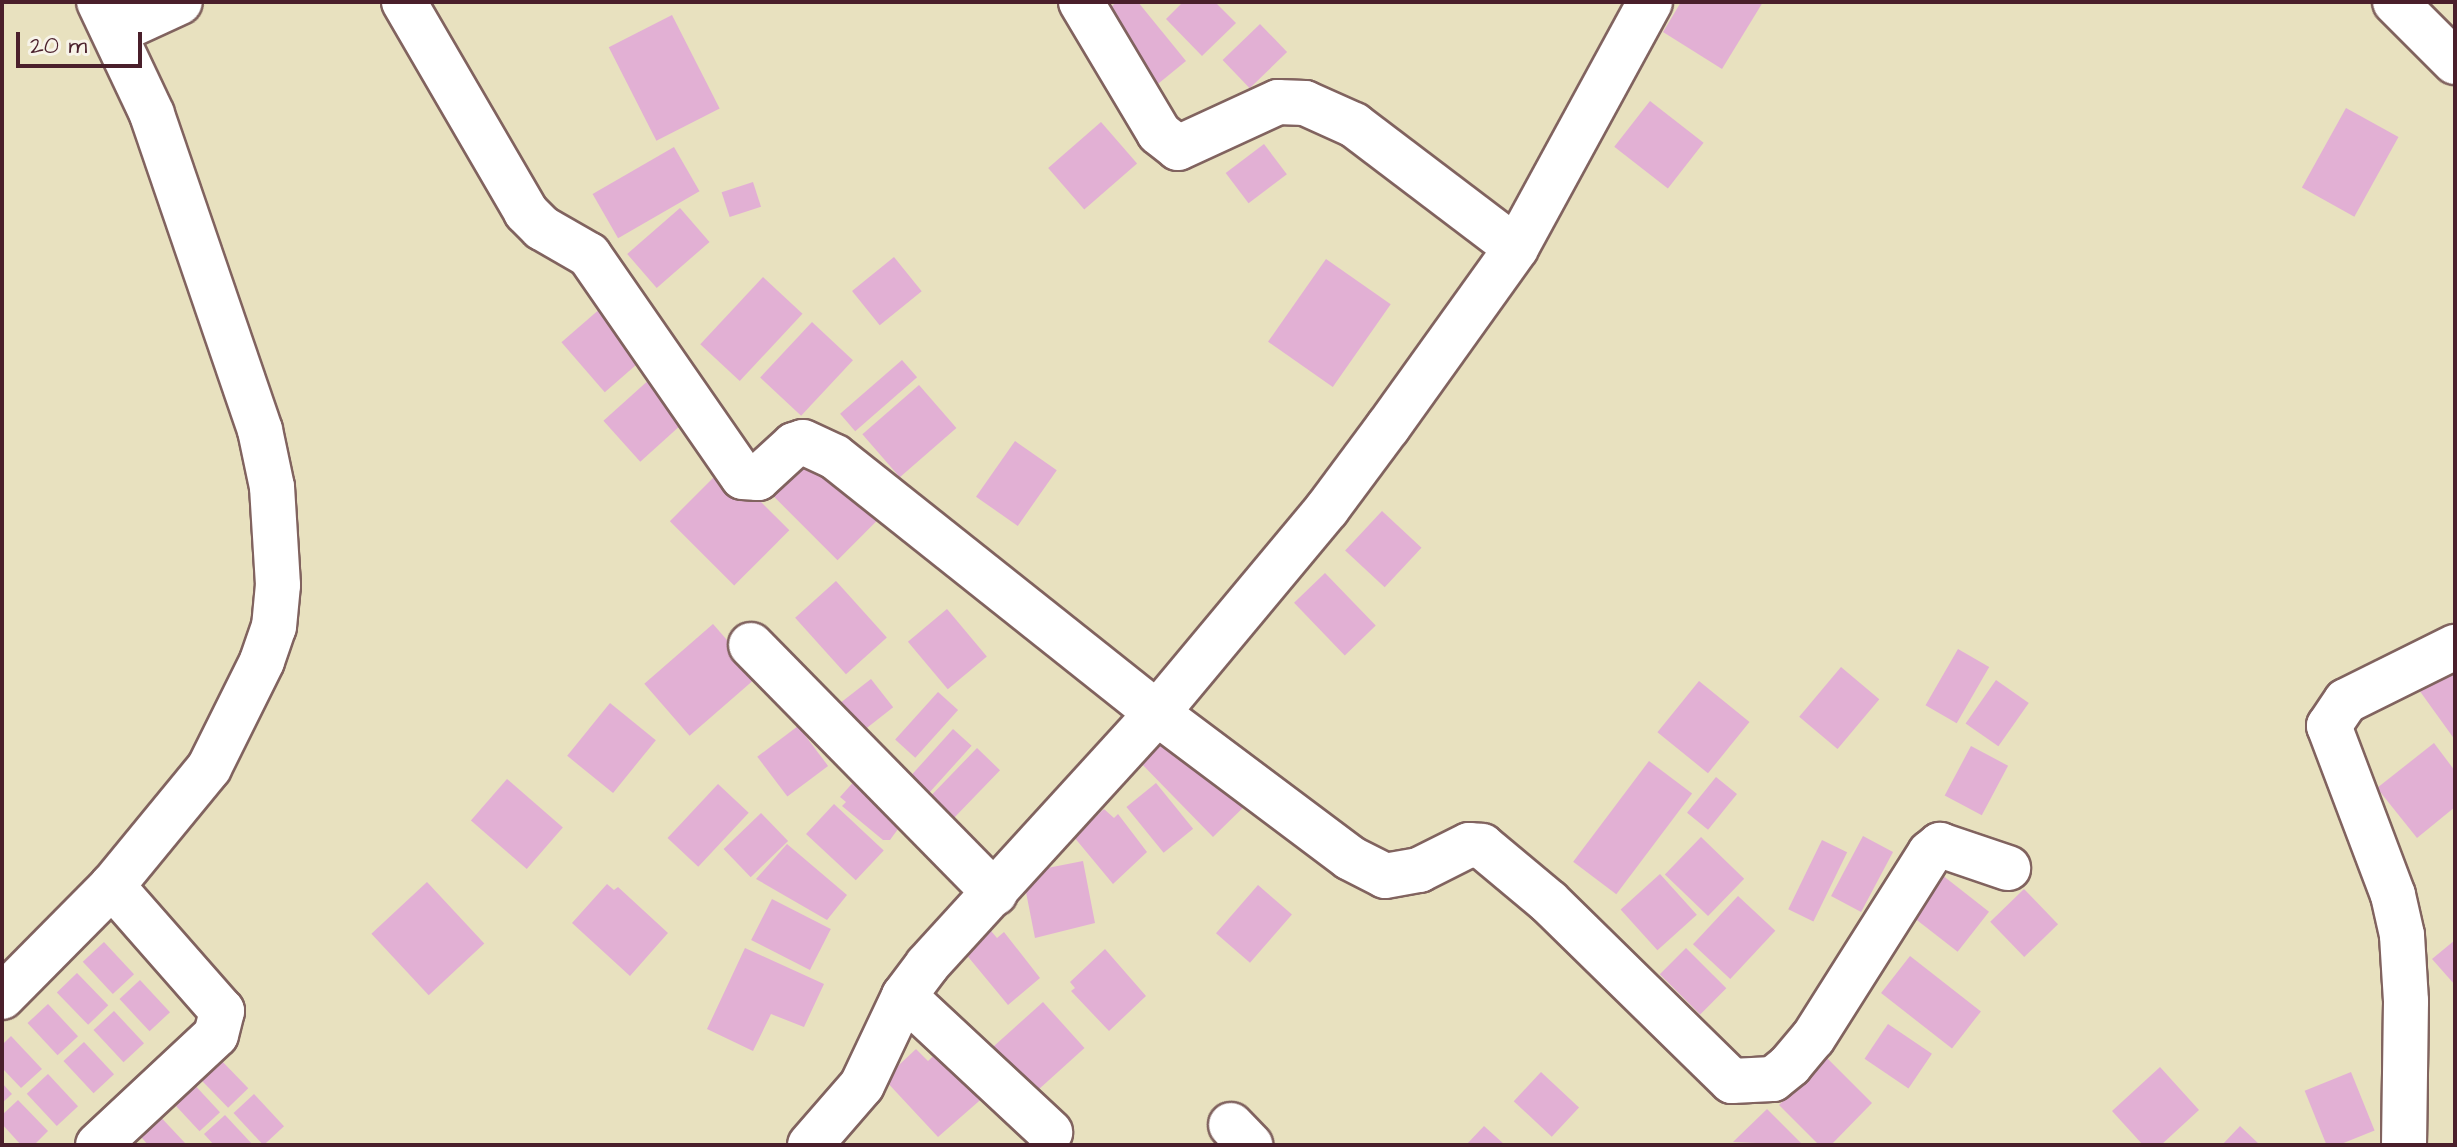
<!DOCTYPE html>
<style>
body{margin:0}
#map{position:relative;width:2457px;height:1147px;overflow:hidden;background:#e8e1bf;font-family:"Architects Daughter",sans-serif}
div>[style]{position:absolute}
.building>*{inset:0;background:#e2b0d4;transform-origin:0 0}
.roads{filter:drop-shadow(2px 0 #81635f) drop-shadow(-2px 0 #81635f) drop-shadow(0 2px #81635f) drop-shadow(0 -2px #81635f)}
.minor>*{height:44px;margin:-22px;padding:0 22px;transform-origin:22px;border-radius:22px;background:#fff}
span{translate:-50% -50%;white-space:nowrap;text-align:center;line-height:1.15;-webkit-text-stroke:6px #f7f3e8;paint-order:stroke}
.frame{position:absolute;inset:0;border:4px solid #4a1f2b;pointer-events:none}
.scale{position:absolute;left:16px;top:32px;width:126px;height:36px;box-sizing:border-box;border:4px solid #4a1f2b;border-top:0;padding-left:10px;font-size:24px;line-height:28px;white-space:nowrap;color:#4a1f2b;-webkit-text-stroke:6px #f7f3e8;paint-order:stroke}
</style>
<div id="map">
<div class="building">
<div style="clip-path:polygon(1117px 2px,1138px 2px,1186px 61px,1153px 88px,1097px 18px)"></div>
<div style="clip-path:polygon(1183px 2px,1215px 2px,1236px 23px,1202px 56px,1166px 19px)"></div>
<div style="clip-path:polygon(1681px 2px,1763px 2px,1722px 69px,1663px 32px)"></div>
<div style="left:672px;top:15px;width:105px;height:71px;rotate:63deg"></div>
<div style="left:1260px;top:24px;width:39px;height:52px;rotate:46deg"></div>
<div style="left:1650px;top:101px;width:68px;height:58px;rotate:38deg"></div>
<div style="left:2346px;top:108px;width:60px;height:91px;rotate:29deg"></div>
<div style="left:1101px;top:122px;width:55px;height:70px;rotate:49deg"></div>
<div style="left:1264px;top:144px;width:38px;height:48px;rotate:53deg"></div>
<div style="left:674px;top:147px;width:51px;height:94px;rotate:60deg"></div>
<div style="left:753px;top:182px;width:26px;height:33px;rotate:72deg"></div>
<div style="left:680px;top:208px;width:45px;height:70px;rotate:49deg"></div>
<div style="left:894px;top:257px;width:44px;height:54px;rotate:51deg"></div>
<div style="left:1326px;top:259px;width:79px;height:101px;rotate:35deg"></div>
<div style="left:763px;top:277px;width:54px;height:92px;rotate:43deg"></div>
<div style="left:609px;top:301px;width:66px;height:63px;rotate:49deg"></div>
<div style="left:812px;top:322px;width:56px;height:76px;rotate:43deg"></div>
<div style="left:902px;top:360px;width:23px;height:82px;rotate:49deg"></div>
<div style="left:651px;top:378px;width:55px;height:64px;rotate:48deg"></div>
<div style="left:919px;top:385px;width:57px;height:75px;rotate:49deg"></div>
<div style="left:1015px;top:441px;width:51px;height:68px;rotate:35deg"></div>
<div style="left:817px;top:452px;width:91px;height:62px;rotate:45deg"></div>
<div style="left:725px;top:466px;width:91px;height:78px;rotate:45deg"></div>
<div style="left:1382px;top:511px;width:54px;height:54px;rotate:43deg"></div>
<div style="left:1325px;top:573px;width:73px;height:43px;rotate:46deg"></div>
<div style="left:836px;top:581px;width:76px;height:55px;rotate:48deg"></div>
<div style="left:947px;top:609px;width:62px;height:51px;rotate:50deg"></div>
<div style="left:713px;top:624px;width:69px;height:91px;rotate:49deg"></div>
<div style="left:1958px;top:649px;width:36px;height:65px;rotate:30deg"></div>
<div style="clip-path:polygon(2455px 665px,2455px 740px,2419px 690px)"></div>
<div style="left:1841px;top:667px;width:50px;height:65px;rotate:40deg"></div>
<div style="left:871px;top:679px;width:36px;height:46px;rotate:52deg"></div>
<div style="left:1996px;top:680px;width:40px;height:53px;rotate:35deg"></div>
<div style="left:1699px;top:681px;width:65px;height:66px;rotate:39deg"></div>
<div style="left:938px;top:692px;width:27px;height:64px;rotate:42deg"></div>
<div style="left:610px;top:703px;width:59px;height:68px;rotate:39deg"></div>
<div style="clip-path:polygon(1164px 724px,1254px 797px,1213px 837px,1135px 757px)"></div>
<div style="left:798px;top:726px;width:50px;height:51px;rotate:53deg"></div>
<div style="left:953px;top:729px;width:25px;height:64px;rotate:42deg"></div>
<div style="clip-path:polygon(2434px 743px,2455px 771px,2455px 807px,2417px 838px,2377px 788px)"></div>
<div style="left:1971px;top:746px;width:42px;height:56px;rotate:28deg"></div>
<div style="left:977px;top:748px;width:32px;height:66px;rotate:44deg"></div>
<div style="left:1649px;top:761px;width:54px;height:126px;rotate:37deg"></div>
<div style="clip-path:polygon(866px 768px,909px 814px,890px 840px,883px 840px,842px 806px,846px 802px,840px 797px)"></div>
<div style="left:1716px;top:777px;width:27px;height:46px;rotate:39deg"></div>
<div style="left:507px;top:779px;width:74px;height:55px;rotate:41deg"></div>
<div style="left:1156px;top:783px;width:59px;height:38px;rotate:51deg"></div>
<div style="left:718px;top:784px;width:42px;height:74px;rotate:43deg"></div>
<div style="left:834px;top:804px;width:68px;height:41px;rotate:43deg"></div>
<div style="clip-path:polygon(1104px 809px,1114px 818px,1118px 814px,1147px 852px,1113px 884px,1074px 837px)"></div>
<div style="left:761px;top:813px;width:39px;height:52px;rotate:46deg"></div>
<div style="left:1863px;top:836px;width:34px;height:68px;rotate:28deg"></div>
<div style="left:1701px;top:837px;width:60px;height:52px;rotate:44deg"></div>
<div style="left:1822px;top:840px;width:28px;height:77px;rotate:26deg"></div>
<div style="clip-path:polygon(787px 844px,847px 895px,827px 920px,756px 879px)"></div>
<div style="clip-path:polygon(1083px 861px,1095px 923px,1035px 938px,1024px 882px,1034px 881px,1032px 871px)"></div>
<div style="left:1937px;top:871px;width:66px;height:51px;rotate:38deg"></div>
<div style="left:1660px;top:874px;width:55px;height:53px;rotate:48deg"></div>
<div style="left:427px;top:882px;width:84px;height:76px;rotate:47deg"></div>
<div style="clip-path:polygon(607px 884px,614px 890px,618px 887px,668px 933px,630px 976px,572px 923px)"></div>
<div style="left:1258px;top:885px;width:45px;height:64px;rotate:41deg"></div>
<div style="left:2024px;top:889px;width:49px;height:47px;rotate:46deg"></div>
<div style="left:1738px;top:896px;width:51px;height:66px;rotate:43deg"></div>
<div style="left:772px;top:899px;width:66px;height:46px;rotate:27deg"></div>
<div style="clip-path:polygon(986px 925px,997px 938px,1004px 932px,1040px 978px,1008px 1005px,960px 947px)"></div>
<div style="clip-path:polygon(2455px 940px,2455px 985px,2432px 959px)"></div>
<div style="left:104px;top:942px;width:44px;height:29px;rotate:47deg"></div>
<div style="clip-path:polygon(745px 948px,824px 984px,804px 1027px,771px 1014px,753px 1051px,707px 1029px)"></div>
<div style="left:1686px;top:948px;width:57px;height:37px;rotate:45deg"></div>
<div style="clip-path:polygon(1105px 949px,1146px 996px,1109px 1031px,1071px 991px,1075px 988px,1070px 982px)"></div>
<div style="left:1910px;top:956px;width:90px;height:47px;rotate:38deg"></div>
<div style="left:77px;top:973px;width:45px;height:28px;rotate:46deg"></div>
<div style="left:140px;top:980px;width:44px;height:28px;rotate:47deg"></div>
<div style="left:1043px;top:1002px;width:62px;height:67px;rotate:48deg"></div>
<div style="left:48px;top:1004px;width:44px;height:28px;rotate:47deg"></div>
<div style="left:114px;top:1011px;width:44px;height:28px;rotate:47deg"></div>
<div style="left:1888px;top:1024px;width:53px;height:42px;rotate:34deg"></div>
<div style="clip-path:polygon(11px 1036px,42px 1069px,21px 1088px,2px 1068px,2px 1045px)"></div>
<div style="left:84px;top:1042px;width:44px;height:28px;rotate:47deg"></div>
<div style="clip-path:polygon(942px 1048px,986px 1095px,938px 1137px,884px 1079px,916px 1049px,928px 1061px)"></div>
<div style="left:217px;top:1056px;width:45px;height:28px;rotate:46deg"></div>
<div style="clip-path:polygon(1826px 1057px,1872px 1103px,1831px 1145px,1819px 1145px,1779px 1105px)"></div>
<div style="clip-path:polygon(2160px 1067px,2199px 1110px,2161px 1145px,2143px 1145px,2112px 1111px)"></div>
<div style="left:1541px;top:1072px;width:52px;height:40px;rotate:43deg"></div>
<div style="left:2351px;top:1072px;width:63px;height:50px;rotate:68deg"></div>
<div style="left:48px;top:1074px;width:44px;height:29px;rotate:47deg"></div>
<div style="left:190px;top:1080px;width:44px;height:28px;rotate:47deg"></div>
<div style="clip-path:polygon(2px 1083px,12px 1094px,2px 1103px)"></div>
<div style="left:254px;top:1094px;width:44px;height:28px;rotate:47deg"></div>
<div style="clip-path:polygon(18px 1100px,48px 1131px,34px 1145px,21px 1145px,2px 1124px,2px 1115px)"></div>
<div style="clip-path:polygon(1767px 1109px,1803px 1145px,1733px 1142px)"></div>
<div style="clip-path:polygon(155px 1111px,185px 1143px,183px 1145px,148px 1145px,135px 1130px)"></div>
<div style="clip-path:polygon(225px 1115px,253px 1145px,214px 1145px,204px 1134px)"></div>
<div style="clip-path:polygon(1484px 1126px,1505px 1145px,1466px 1145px)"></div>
<div style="clip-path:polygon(2240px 1126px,2260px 1145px,2222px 1145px)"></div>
</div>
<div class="roads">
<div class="minor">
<div style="left:404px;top:2px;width:243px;rotate:59.8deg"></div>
<div style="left:526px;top:212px;width:23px;rotate:45deg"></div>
<div style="left:542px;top:228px;width:54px;rotate:29.9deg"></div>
<div style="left:589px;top:255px;width:270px;rotate:55.3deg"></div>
<div style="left:743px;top:477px;width:15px;rotate:4deg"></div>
<div style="left:758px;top:478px;width:49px;rotate:-42.5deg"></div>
<div style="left:794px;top:445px;width:9px;rotate:-18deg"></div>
<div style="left:803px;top:442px;width:35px;rotate:25deg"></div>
<div style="left:835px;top:457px;width:411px;rotate:38.5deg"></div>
<div style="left:1157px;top:713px;width:241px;rotate:36.9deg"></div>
<div style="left:1350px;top:858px;width:39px;rotate:27deg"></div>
<div style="left:1385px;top:876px;width:35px;rotate:-10deg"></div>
<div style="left:1419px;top:870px;width:56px;rotate:-26.6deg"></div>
<div style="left:1469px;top:845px;width:13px;rotate:4deg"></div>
<div style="left:1482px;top:846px;width:87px;rotate:39.9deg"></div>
<div style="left:1549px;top:902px;width:256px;rotate:44.4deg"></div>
<div style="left:1732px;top:1081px;width:41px;rotate:-2.8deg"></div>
<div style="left:1773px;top:1079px;width:22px;rotate:-39deg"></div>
<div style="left:1790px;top:1065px;width:35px;rotate:-50deg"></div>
<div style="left:1813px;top:1038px;width:219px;rotate:-57.7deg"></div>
<div style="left:1930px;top:853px;width:13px;rotate:-39deg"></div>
<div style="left:1940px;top:845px;width:72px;rotate:18.7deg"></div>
<div style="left:1081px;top:2px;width:152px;rotate:59.2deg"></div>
<div style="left:1159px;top:133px;width:24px;rotate:38deg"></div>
<div style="left:1178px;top:148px;width:110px;rotate:-24.7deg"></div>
<div style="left:1278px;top:102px;width:27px;rotate:2deg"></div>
<div style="left:1305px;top:103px;width:54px;rotate:24.2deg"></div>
<div style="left:1354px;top:125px;width:203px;rotate:37.2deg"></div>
<div style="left:2395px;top:2px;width:85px;rotate:45deg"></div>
<div style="left:117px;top:31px;width:69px;rotate:-24.7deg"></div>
<div style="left:751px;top:645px;width:348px;rotate:45.5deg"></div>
<div style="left:904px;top:996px;width:200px;rotate:43deg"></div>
<div style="left:2px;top:997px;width:156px;rotate:-45.3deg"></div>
<div style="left:112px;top:886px;width:153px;rotate:-50.6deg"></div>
<div style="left:209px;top:768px;width:119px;rotate:-63.6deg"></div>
<div style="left:262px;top:661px;width:36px;rotate:-71deg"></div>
<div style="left:274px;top:627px;width:42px;rotate:-84.6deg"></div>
<div style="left:278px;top:585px;width:98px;rotate:-93.5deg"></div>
<div style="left:272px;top:487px;width:58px;rotate:-101.9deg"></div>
<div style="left:260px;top:430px;width:334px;rotate:-108.9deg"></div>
<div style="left:152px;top:114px;width:124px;rotate:-115.3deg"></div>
<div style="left:1231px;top:1125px;width:28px;rotate:46deg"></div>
<div style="left:98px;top:1145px;width:161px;rotate:-43deg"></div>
<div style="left:216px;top:1035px;width:25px;rotate:-76deg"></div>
<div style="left:222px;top:1011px;width:167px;rotate:-131.3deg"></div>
<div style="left:810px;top:1145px;width:79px;rotate:-49.1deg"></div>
<div style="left:862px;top:1085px;width:98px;rotate:-64.7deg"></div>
<div style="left:904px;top:996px;width:39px;rotate:-53deg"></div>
<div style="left:927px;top:965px;width:341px;rotate:-47.6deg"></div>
<div style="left:1157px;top:713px;width:266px;rotate:-50.2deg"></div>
<div style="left:1327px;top:509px;width:102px;rotate:-53.4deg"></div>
<div style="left:1388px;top:427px;width:220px;rotate:-54.4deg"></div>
<div style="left:1516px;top:248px;width:280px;rotate:-61.4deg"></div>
<div style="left:2404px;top:1145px;width:144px;rotate:-89.2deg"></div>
<div style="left:2406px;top:1001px;width:66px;rotate:-93.5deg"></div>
<div style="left:2402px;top:935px;width:41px;rotate:-102.7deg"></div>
<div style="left:2393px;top:895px;width:181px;rotate:-110.7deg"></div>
<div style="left:2329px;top:726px;width:30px;rotate:-56deg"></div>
<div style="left:2346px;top:701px;width:122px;rotate:-26.4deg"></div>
</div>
</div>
<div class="frame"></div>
<div class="scale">20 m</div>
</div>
